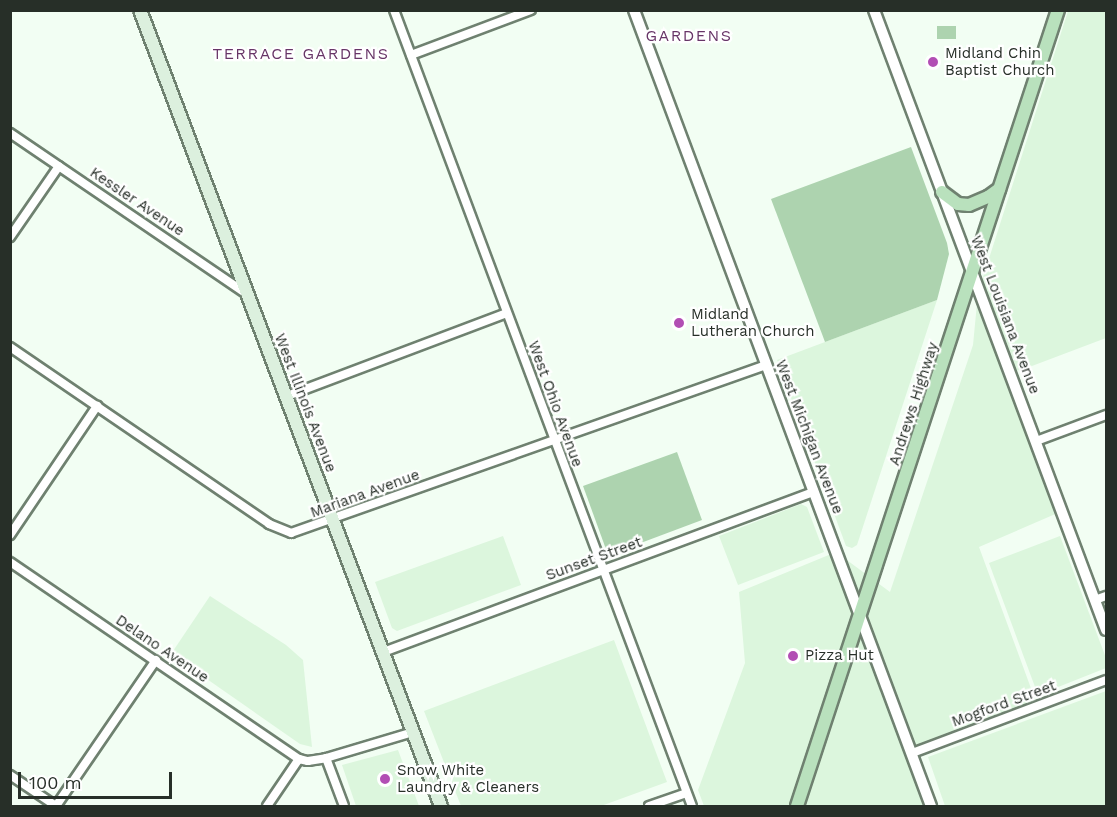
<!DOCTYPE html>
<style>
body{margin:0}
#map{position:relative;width:1117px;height:817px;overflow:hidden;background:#f2fef3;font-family:"Work Sans",sans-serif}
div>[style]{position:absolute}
.built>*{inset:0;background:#dcf6dd}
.green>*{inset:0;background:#add3af;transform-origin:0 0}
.roads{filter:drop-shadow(2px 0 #6f8170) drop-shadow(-2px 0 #6f8170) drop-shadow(0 2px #6f8170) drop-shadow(0 -2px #6f8170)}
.minor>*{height:8px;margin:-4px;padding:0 4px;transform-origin:4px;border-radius:4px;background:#fff}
.tertiary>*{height:10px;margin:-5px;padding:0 5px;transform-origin:5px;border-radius:5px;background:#fff}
.secondary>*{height:12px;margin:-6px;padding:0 6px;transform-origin:6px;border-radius:6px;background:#dcf0de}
.primary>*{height:12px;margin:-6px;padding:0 6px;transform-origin:6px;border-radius:6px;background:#b9e1bd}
.dots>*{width:16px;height:16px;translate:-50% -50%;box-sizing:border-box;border:3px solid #fff;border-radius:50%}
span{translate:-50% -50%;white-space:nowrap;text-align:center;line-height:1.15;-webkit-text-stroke:4.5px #fff;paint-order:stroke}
.poi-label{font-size:15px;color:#272f28}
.left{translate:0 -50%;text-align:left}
.street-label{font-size:15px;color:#272f28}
.neighbourhood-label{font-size:16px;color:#673567;letter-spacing:1.5px}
.frame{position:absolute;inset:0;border:12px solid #272f28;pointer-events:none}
.scale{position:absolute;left:18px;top:772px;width:154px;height:27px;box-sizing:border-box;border:3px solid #272f28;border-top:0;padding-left:8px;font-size:18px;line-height:21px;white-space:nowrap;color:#272f28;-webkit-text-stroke:4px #fff;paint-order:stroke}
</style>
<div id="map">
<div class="built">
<div style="clip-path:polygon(1068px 11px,1106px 11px,1106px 338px,1024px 369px,1007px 373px,1060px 512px,979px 547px,1036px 702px,907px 757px,923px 806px,704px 806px,698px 790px,745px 663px,739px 592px,836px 552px,890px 592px,973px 345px,978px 293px)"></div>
<div style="clip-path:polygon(937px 300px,857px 545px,852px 548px,846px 546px,777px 360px)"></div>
<div style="clip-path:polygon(801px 504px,807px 507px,824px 552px,738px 585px,719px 536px)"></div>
<div style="clip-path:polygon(503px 536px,521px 585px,397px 631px,392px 628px,375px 582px)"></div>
<div style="clip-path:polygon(1060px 536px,1106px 658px,1106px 668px,1038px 695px,989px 563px)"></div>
<div style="clip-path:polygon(210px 596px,286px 645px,303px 660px,312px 747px,300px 744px,171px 654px)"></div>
<div style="clip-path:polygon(614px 640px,667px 782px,601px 806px,461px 806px,424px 711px)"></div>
<div style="clip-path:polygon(1106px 691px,1106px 806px,945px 806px,928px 757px)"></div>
<div style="clip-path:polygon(398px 750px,419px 806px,356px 806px,342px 765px)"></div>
</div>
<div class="green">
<div style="left:956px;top:26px;width:13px;height:19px;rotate:90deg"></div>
<div style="clip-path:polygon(911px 147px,947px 243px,949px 254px,937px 300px,825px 342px,771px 199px)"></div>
<div style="clip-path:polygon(677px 452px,702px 520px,614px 553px,607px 552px,583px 486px)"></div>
</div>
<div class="roads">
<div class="minor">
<div style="left:394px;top:10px;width:850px;rotate:69.48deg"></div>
<div style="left:411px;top:55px;width:128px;rotate:-20.6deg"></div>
<div style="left:10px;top:133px;width:287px;rotate:34.2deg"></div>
<div style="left:10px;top:237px;width:86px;rotate:-55.4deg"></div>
<div style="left:10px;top:347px;width:314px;rotate:34.3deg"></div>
<div style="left:269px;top:524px;width:24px;rotate:22deg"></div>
<div style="left:291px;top:533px;width:504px;rotate:-19.48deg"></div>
<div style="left:287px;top:396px;width:235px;rotate:-20.7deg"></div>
<div style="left:1036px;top:441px;width:75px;rotate:-20.4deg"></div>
<div style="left:10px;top:535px;width:156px;rotate:-56deg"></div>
<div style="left:10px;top:562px;width:350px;rotate:34.3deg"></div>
<div style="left:1095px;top:600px;width:12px;rotate:-20deg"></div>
<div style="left:383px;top:652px;width:460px;rotate:-20.4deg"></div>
<div style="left:912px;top:753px;width:207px;rotate:-20.6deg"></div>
<div style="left:326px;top:758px;width:51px;rotate:69.4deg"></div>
<div style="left:10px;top:775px;width:55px;rotate:34deg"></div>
<div style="left:56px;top:806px;width:177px;rotate:-55.6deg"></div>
<div style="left:267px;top:806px;width:57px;rotate:-55.8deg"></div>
<div style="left:299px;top:759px;width:9px;rotate:13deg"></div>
<div style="left:308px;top:761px;width:18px;rotate:-9deg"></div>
<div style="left:326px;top:758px;width:91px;rotate:-16.6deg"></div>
<div style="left:649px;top:806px;width:39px;rotate:-19deg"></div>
</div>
<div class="tertiary">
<div style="left:634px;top:10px;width:850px;rotate:69.54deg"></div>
<div style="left:874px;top:10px;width:662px;rotate:69.48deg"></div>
</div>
<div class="secondary">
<div style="left:140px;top:10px;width:851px;rotate:69.29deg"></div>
</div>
<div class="primary">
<div style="left:942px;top:192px;width:20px;rotate:37deg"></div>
<div style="left:958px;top:204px;width:11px;rotate:5deg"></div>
<div style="left:969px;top:205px;width:21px;rotate:-23deg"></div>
<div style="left:988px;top:197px;width:14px;rotate:-36deg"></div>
<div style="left:797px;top:806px;width:838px;rotate:-71.85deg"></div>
</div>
</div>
<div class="dots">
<div style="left:933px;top:62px;background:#b24eb4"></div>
<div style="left:679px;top:323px;background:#b24eb4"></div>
<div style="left:793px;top:656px;background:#b24eb4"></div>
<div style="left:385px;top:779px;background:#b24eb4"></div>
</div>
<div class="poi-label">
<span class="left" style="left:945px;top:62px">Midland Chin<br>Baptist Church</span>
<span class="left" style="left:691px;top:323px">Midland<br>Lutheran Church</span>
<span class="left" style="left:805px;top:656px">Pizza Hut</span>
<span class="left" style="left:397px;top:779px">Snow White<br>Laundry &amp; Cleaners</span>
</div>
<div class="street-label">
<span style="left:137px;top:202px;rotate:34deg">Kessler Avenue</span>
<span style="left:1005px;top:315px;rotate:69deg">West Louisiana Avenue</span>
<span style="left:305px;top:403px;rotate:69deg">West Illinois Avenue</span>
<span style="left:555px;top:404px;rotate:70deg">West Ohio Avenue</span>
<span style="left:914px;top:404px;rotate:-72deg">Andrews Highway</span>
<span style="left:809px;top:437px;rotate:69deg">West Michigan Avenue</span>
<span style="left:365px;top:494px;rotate:-20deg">Mariana Avenue</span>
<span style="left:594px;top:559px;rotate:-20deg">Sunset Street</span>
<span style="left:162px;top:649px;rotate:34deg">Delano Avenue</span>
<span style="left:1004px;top:704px;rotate:-20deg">Mogford Street</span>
</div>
<div class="neighbourhood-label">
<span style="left:689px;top:36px">GARDENS</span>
<span style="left:301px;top:54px">TERRACE GARDENS</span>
</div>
<div class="frame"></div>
<div class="scale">100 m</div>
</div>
